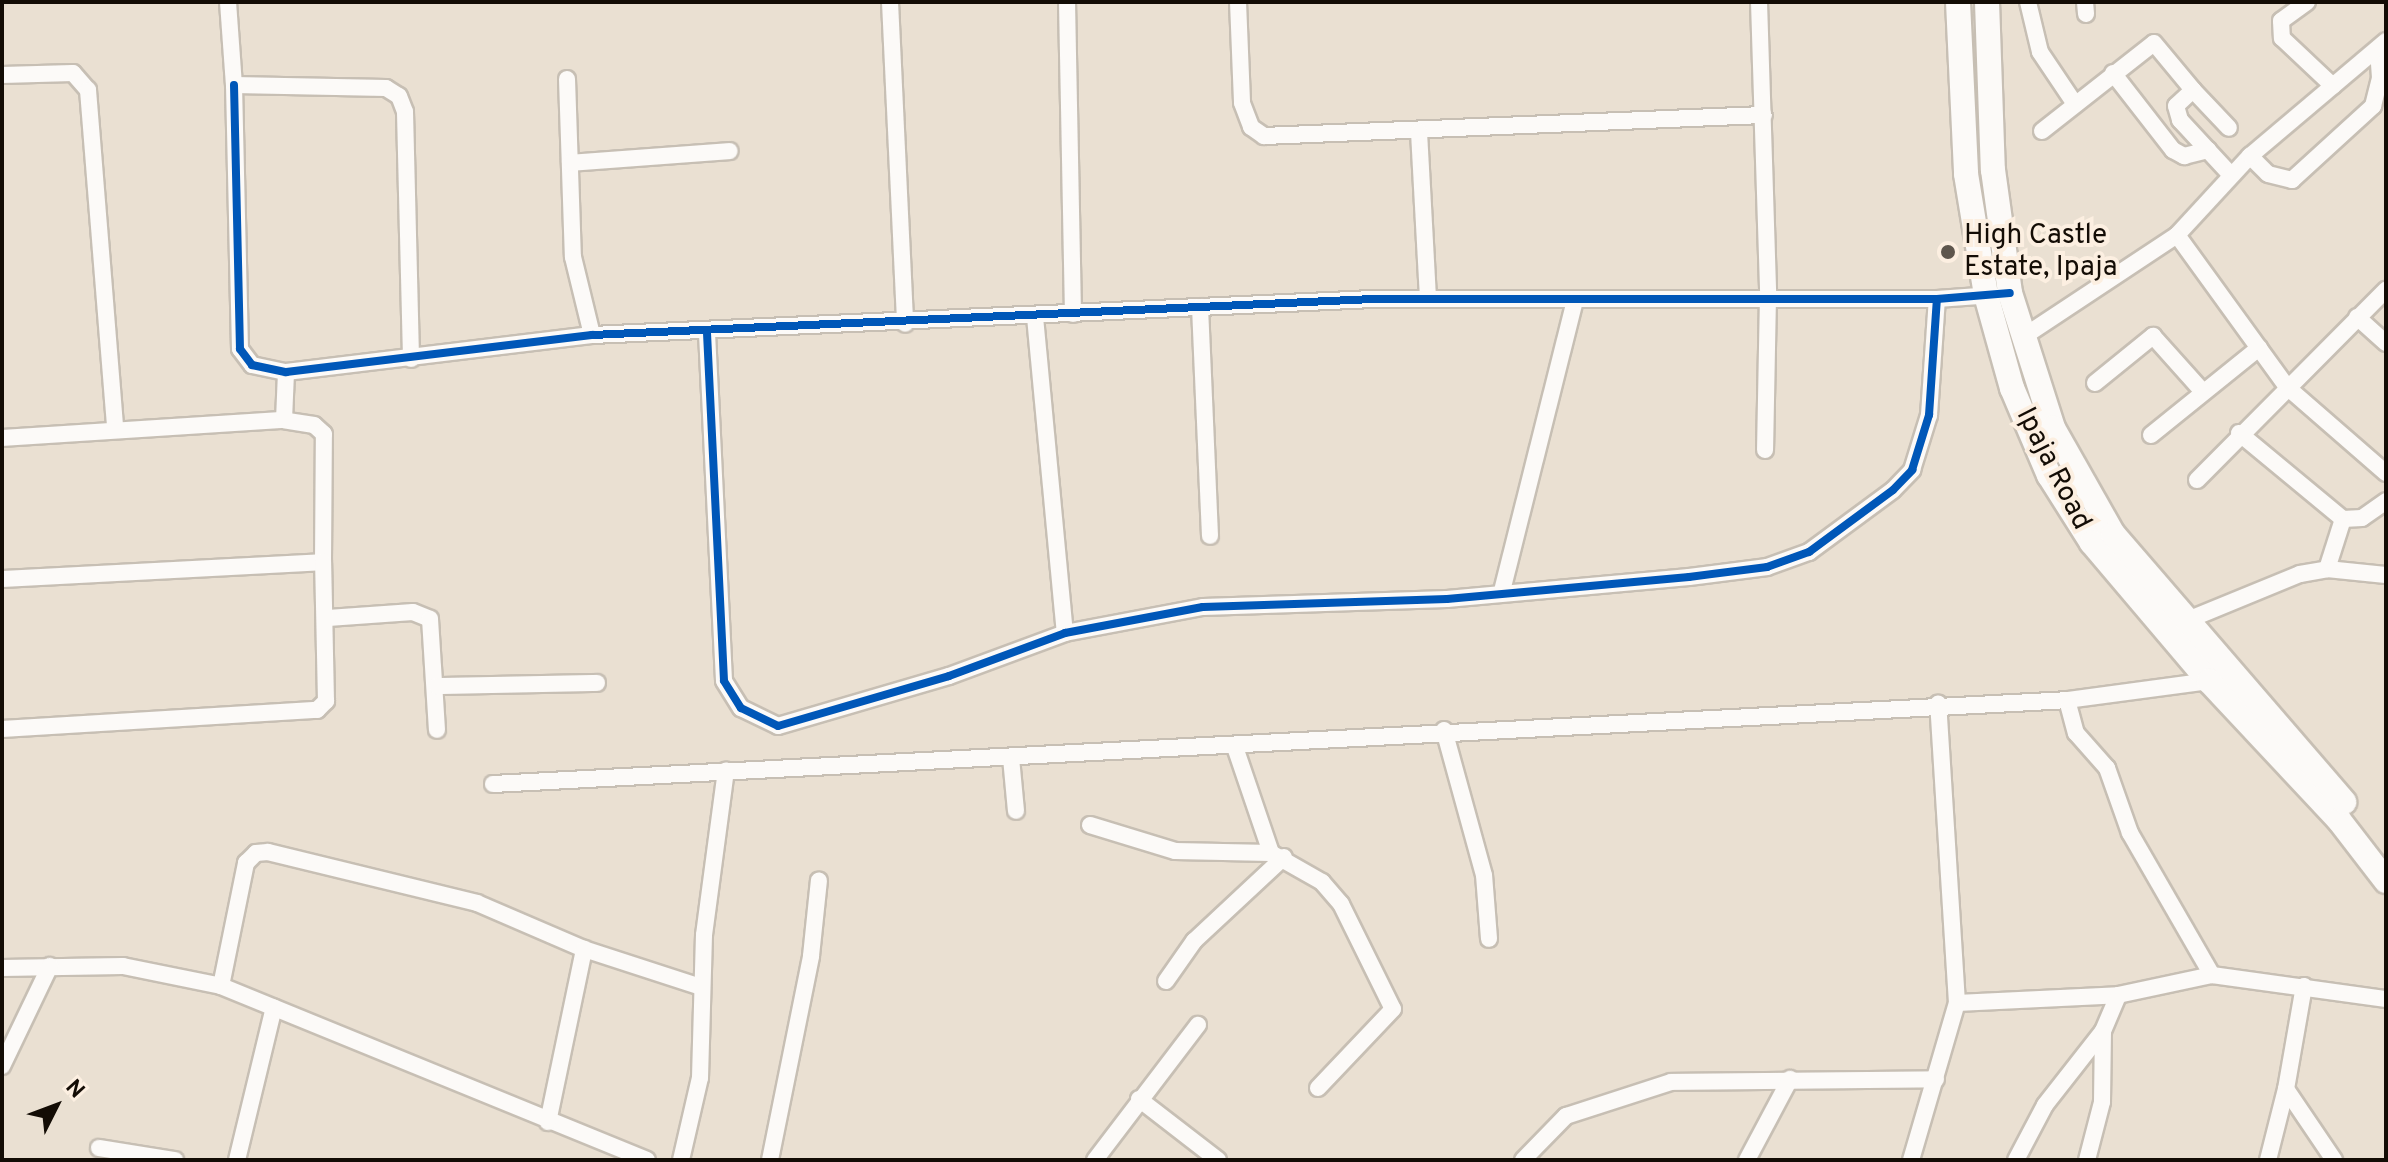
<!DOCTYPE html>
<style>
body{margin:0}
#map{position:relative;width:2388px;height:1162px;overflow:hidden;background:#eae0d2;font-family:Overpass,sans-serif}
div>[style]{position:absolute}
.roads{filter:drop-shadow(2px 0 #c7bfb4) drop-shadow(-2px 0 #c7bfb4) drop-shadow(0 2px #c7bfb4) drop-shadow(0 -2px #c7bfb4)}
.minor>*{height:16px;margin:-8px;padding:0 8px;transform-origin:8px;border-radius:8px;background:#fcfaf8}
.secondary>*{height:24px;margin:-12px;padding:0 12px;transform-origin:12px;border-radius:12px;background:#fcfaf8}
.cycleway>*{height:8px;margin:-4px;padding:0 4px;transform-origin:4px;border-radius:4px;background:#0057b8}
.dots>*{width:22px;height:22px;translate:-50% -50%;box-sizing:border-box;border:4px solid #fcefe1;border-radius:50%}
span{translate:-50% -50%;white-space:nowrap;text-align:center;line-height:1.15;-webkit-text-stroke:8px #fcefe1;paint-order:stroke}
.poi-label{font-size:28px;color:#130c05}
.left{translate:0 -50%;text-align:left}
.street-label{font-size:28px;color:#130c05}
.frame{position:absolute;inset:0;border:4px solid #130c05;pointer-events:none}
.north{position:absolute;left:16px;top:1066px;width:80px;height:80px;-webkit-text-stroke:6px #fcefe1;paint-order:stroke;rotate:48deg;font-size:22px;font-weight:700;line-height:32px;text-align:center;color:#130c05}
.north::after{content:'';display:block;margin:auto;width:28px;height:36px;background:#130c05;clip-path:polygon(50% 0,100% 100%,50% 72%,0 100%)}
</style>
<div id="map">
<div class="roads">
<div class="minor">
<div style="left:228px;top:2px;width:83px;rotate:85.9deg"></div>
<div style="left:234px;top:85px;width:152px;rotate:1.1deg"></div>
<div style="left:386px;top:88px;width:15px;rotate:32deg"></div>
<div style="left:399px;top:96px;width:17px;rotate:69deg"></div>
<div style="left:405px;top:112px;width:247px;rotate:88.6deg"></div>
<div style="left:890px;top:2px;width:322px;rotate:87.3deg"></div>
<div style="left:1067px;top:2px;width:312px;rotate:88.9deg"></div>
<div style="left:1238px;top:2px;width:101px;rotate:87.7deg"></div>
<div style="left:1242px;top:103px;width:26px;rotate:69deg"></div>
<div style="left:1251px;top:127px;width:16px;rotate:35deg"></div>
<div style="left:1264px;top:136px;width:500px;rotate:-2.41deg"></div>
<div style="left:1759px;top:2px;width:294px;rotate:88.2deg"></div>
<div style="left:1768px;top:296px;width:154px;rotate:91.1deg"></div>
<div style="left:2028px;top:2px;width:51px;rotate:76.5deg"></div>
<div style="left:2040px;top:52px;width:63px;rotate:56.1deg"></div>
<div style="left:2085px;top:2px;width:12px;rotate:85deg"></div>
<div style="left:2307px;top:2px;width:32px;rotate:144deg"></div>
<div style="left:2281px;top:21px;width:17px;rotate:87deg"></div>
<div style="left:2282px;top:38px;width:70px;rotate:43.3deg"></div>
<div style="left:2113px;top:73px;width:98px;rotate:52.1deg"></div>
<div style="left:2173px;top:150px;width:13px;rotate:29deg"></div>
<div style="left:2184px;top:156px;width:25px;rotate:-14deg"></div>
<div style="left:2px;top:75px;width:71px;rotate:-1.6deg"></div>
<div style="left:73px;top:73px;width:23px;rotate:49deg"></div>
<div style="left:88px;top:90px;width:339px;rotate:85.4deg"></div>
<div style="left:567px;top:79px;width:178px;rotate:88.1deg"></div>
<div style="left:573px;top:257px;width:80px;rotate:76.3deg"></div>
<div style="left:234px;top:85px;width:264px;rotate:88.7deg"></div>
<div style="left:240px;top:349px;width:20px;rotate:53deg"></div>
<div style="left:252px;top:365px;width:35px;rotate:12deg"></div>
<div style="left:286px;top:372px;width:308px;rotate:-6.9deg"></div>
<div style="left:592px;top:335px;width:781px;rotate:-2.64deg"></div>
<div style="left:1372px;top:299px;width:565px"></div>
<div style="left:1937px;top:299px;width:56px;rotate:-4.1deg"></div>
<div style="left:2193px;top:90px;width:52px;rotate:46.5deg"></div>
<div style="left:2042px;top:131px;width:142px;rotate:-38.2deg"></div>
<div style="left:2154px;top:43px;width:61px;rotate:50.3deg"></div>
<div style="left:2193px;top:90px;width:23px;rotate:137deg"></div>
<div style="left:2176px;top:106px;width:15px;rotate:74deg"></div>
<div style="left:2180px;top:120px;width:75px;rotate:47.2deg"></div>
<div style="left:1419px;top:132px;width:165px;rotate:86.9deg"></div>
<div style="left:2250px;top:156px;width:25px;rotate:45deg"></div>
<div style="left:2268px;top:174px;width:25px;rotate:14deg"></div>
<div style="left:2292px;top:180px;width:110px;rotate:-42.4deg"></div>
<div style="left:2373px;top:106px;width:29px;rotate:-76deg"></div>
<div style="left:2380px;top:78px;width:28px;rotate:-94deg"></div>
<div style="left:570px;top:163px;width:160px;rotate:-4.3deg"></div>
<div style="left:2177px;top:235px;width:188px;rotate:54.1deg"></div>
<div style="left:2287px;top:387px;width:131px;rotate:41deg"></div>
<div style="left:1200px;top:307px;width:229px;rotate:87.5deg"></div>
<div style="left:1035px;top:317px;width:317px;rotate:84.6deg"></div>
<div style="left:2357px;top:317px;width:39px;rotate:42deg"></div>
<div style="left:707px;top:333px;width:348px;rotate:87.2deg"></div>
<div style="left:724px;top:681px;width:32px;rotate:58deg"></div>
<div style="left:741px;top:708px;width:41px;rotate:25.9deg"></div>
<div style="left:778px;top:726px;width:178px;rotate:-16.3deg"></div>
<div style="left:949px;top:676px;width:124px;rotate:-20.3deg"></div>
<div style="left:1065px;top:633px;width:140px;rotate:-10.7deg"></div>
<div style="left:1203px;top:607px;width:244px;rotate:-1.9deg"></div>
<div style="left:1447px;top:599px;width:243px;rotate:-5.2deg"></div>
<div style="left:1689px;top:577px;width:79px;rotate:-7.3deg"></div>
<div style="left:1767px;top:567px;width:45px;rotate:-19.7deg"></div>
<div style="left:1809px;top:552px;width:104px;rotate:-36.4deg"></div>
<div style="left:1893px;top:490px;width:28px;rotate:-46deg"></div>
<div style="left:1912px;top:470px;width:58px;rotate:-72.8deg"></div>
<div style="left:1929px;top:415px;width:116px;rotate:-86.1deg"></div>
<div style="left:2023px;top:337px;width:185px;rotate:-33.5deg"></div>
<div style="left:2177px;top:235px;width:108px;rotate:-47.3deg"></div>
<div style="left:2250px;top:156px;width:178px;rotate:-40.2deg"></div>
<div style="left:2095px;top:383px;width:75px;rotate:-39deg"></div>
<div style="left:2153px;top:336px;width:75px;rotate:48.2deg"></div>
<div style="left:2239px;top:433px;width:135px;rotate:39.6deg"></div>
<div style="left:2343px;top:519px;width:19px;rotate:-3deg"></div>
<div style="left:2362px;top:518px;width:29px;rotate:-35deg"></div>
<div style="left:2151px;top:435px;width:139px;rotate:-38.9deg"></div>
<div style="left:2px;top:438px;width:283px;rotate:-3.7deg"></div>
<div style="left:284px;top:420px;width:48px;rotate:-87.6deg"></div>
<div style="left:2197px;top:480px;width:268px;rotate:-45.2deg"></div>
<div style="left:2327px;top:569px;width:52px;rotate:-72.3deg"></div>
<div style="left:2px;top:579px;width:321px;rotate:-3deg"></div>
<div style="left:323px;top:562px;width:128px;rotate:-89.6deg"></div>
<div style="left:324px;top:434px;width:13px;rotate:-138deg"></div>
<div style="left:314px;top:425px;width:30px;rotate:-171deg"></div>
<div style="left:1502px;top:591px;width:300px;rotate:-75.9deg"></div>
<div style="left:328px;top:618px;width:85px;rotate:-4deg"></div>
<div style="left:413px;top:612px;width:18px;rotate:22deg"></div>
<div style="left:430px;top:619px;width:111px;rotate:86.4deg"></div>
<div style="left:2178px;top:624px;width:132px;rotate:-22.3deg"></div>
<div style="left:2300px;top:574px;width:27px;rotate:-10deg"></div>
<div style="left:2327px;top:569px;width:59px;rotate:5.8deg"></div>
<div style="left:437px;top:686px;width:160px;rotate:-1.1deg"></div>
<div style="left:2067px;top:700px;width:34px;rotate:75deg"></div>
<div style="left:2076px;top:733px;width:47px;rotate:48.5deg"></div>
<div style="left:2107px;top:768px;width:69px;rotate:70.5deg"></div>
<div style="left:2130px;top:833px;width:164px;rotate:60deg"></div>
<div style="left:2px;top:729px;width:316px;rotate:-3.5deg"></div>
<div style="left:317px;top:710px;width:13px;rotate:-45deg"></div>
<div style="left:326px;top:701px;width:139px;rotate:-91.2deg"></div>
<div style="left:1444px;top:730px;width:150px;rotate:74.6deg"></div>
<div style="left:1484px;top:875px;width:64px;rotate:85.5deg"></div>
<div style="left:1235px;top:747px;width:112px;rotate:71.2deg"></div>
<div style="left:1271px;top:853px;width:59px;rotate:29.6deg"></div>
<div style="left:1322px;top:882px;width:29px;rotate:49deg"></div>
<div style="left:1341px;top:904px;width:117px;rotate:63.7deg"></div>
<div style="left:1393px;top:1009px;width:109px;rotate:133.5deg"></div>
<div style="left:1011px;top:758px;width:53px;rotate:84.6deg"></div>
<div style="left:493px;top:784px;width:1576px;rotate:-3.05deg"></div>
<div style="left:2067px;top:700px;width:143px;rotate:-7.6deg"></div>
<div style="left:1090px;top:825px;width:89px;rotate:17deg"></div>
<div style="left:1175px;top:851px;width:96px;rotate:1.2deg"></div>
<div style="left:2px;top:968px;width:121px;rotate:-0.9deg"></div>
<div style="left:123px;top:966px;width:100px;rotate:11.5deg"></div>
<div style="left:221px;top:986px;width:460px;rotate:22.2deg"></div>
<div style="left:1166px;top:981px;width:49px;rotate:-55deg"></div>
<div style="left:1194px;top:941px;width:123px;rotate:-43deg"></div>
<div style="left:221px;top:986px;width:126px;rotate:-78.5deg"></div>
<div style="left:246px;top:863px;width:14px;rotate:-45deg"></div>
<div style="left:256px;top:853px;width:12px;rotate:-5deg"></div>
<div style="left:268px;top:852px;width:215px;rotate:13.7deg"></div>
<div style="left:477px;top:903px;width:116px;rotate:23.3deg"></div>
<div style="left:584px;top:949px;width:123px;rotate:18deg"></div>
<div style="left:2304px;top:986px;width:105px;rotate:99.9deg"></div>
<div style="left:2286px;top:1089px;width:86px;rotate:55.9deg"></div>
<div style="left:1957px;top:1003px;width:161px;rotate:-2.8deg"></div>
<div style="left:2118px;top:995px;width:96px;rotate:-12deg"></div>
<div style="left:2212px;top:975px;width:176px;rotate:7.9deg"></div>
<div style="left:2px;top:1066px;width:111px;rotate:-64.4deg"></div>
<div style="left:1139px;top:1099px;width:100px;rotate:37.7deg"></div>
<div style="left:548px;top:1122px;width:177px;rotate:-78.2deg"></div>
<div style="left:99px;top:1148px;width:77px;rotate:9deg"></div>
<div style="left:237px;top:1160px;width:157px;rotate:-76.4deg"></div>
<div style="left:681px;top:1160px;width:84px;rotate:-77deg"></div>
<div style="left:700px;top:1078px;width:143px;rotate:-88.4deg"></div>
<div style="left:704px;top:935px;width:166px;rotate:-82.4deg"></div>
<div style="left:770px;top:1160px;width:208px;rotate:-78.6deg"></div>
<div style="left:811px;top:956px;width:76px;rotate:-84deg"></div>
<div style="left:1095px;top:1160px;width:170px;rotate:-52.7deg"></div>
<div style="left:1523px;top:1160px;width:62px;rotate:-45.7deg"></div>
<div style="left:1566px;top:1116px;width:110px;rotate:-17.9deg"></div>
<div style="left:1671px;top:1082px;width:265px;rotate:-0.6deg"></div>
<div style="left:1747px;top:1160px;width:92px;rotate:-62deg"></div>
<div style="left:1911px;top:1160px;width:164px;rotate:-73.7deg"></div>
<div style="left:1957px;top:1003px;width:300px;rotate:-93.6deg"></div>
<div style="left:2016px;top:1160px;width:62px;rotate:-62.2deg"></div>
<div style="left:2045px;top:1105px;width:94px;rotate:-51.9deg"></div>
<div style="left:2087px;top:1160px;width:60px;rotate:-75.5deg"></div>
<div style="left:2102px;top:1102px;width:71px;rotate:-89.2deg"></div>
<div style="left:2103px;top:1031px;width:39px;rotate:-67deg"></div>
<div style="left:2268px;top:1160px;width:73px;rotate:-75.8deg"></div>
</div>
<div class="secondary">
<div style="left:1958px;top:2px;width:172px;rotate:87.3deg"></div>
<div style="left:1966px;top:174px;width:123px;rotate:80.6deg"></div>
<div style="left:1986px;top:295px;width:97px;rotate:74.4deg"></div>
<div style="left:2012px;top:388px;width:95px;rotate:67deg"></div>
<div style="left:2049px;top:475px;width:80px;rotate:57.7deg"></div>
<div style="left:2092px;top:543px;width:181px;rotate:49.7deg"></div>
<div style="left:2209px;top:681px;width:190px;rotate:46.9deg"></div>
<div style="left:2339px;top:820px;width:77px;rotate:52.4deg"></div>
<div style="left:1987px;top:2px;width:168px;rotate:88deg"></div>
<div style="left:1993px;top:170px;width:124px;rotate:82.1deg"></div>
<div style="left:2010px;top:293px;width:142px;rotate:72.3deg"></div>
<div style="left:2053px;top:428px;width:122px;rotate:60.5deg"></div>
<div style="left:2113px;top:534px;width:354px;rotate:49.2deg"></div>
</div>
</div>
<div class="cycleway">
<div style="left:234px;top:85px;width:264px;rotate:88.7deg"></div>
<div style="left:240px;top:349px;width:20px;rotate:53deg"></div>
<div style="left:252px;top:365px;width:35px;rotate:12deg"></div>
<div style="left:286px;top:372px;width:308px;rotate:-6.9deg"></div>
<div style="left:592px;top:335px;width:781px;rotate:-2.64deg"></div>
<div style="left:1372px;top:299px;width:565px"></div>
<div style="left:1937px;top:299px;width:73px;rotate:-4.7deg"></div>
<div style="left:707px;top:333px;width:348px;rotate:87.2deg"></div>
<div style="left:724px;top:681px;width:32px;rotate:58deg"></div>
<div style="left:741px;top:708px;width:41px;rotate:25.9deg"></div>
<div style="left:778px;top:726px;width:178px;rotate:-16.3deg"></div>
<div style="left:949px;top:676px;width:124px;rotate:-20.3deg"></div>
<div style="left:1065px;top:633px;width:140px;rotate:-10.7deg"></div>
<div style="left:1203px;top:607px;width:244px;rotate:-1.9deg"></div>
<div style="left:1447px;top:599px;width:243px;rotate:-5.2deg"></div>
<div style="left:1689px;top:577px;width:79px;rotate:-7.3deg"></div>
<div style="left:1767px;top:567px;width:45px;rotate:-19.7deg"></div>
<div style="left:1809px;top:552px;width:104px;rotate:-36.4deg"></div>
<div style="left:1893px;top:490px;width:28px;rotate:-46deg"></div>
<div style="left:1912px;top:470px;width:58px;rotate:-72.8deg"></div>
<div style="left:1929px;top:415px;width:116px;rotate:-86.1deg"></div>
</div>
<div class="dots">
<div style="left:1948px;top:252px;background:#5e564d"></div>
</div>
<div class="poi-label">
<span class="left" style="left:1964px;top:252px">High Castle<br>Estate, Ipaja</span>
</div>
<div class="street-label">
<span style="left:2053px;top:469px;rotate:63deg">Ipaja Road</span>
</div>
<div class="frame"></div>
<div class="north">N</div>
</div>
